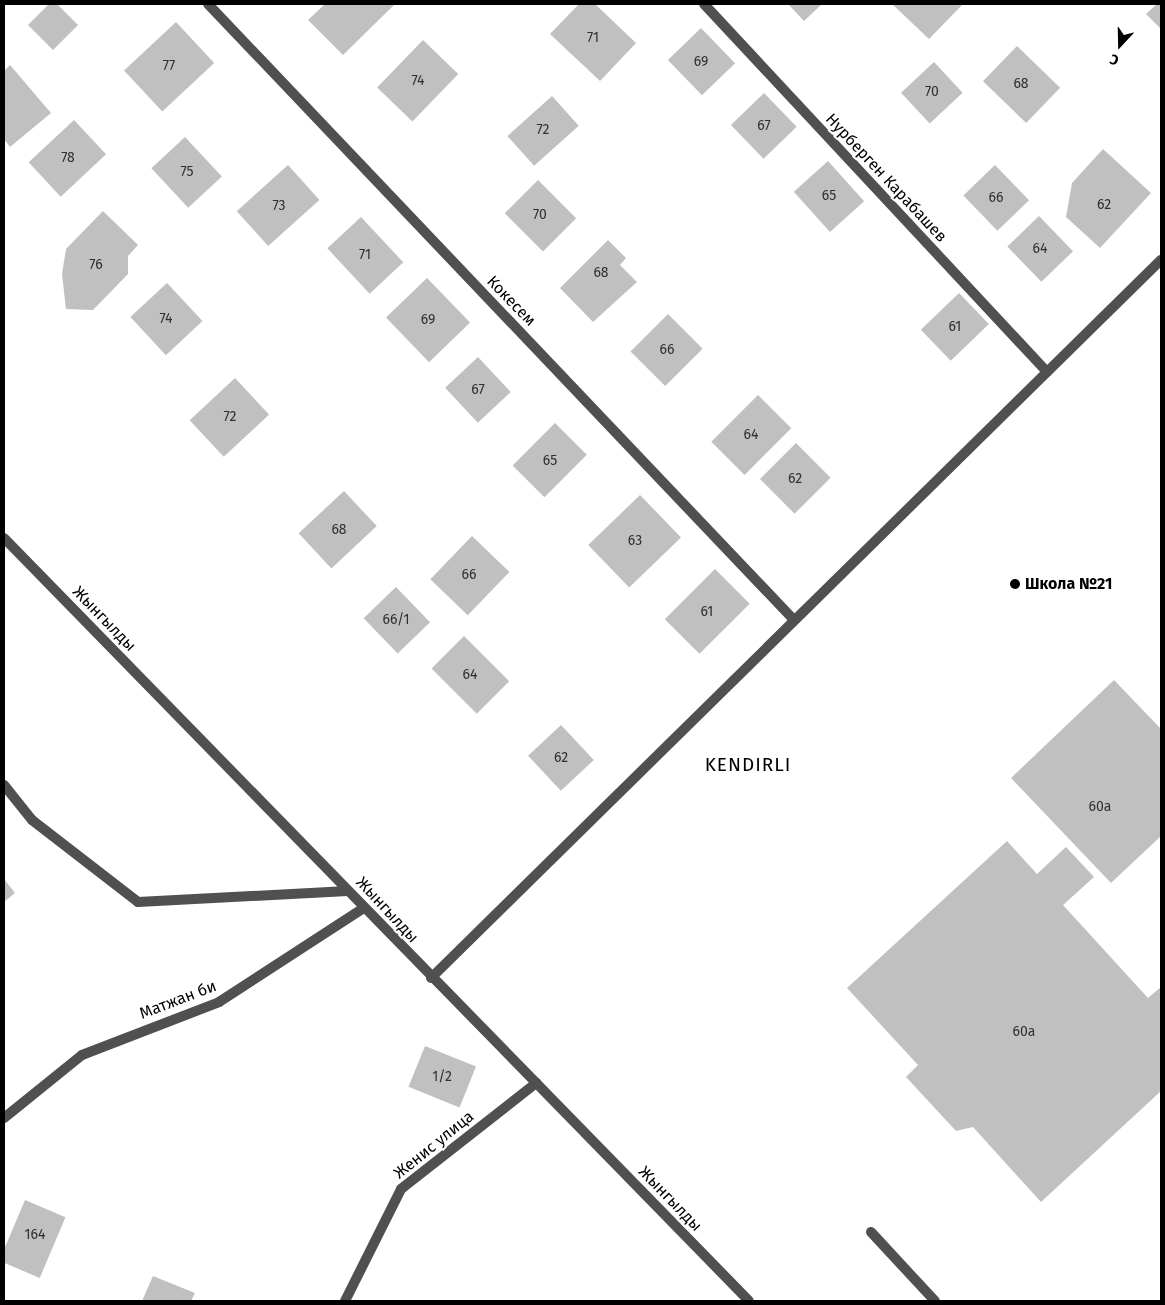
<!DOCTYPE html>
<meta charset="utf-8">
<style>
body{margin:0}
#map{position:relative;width:1165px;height:1305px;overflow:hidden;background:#fff;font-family:"Fira Sans",sans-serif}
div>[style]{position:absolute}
.building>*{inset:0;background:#c0c0c0;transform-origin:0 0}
.service>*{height:10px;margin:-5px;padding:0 5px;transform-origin:5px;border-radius:5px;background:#505050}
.minor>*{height:10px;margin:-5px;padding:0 5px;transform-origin:5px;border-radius:5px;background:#505050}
.tertiary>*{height:10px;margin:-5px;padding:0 5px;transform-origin:5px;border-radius:5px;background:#505050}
.dots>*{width:14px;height:14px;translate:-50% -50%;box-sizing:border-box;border:2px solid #fff;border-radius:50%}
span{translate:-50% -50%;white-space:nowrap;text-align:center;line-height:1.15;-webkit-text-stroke:4px #fff;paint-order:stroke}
.number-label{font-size:14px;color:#303030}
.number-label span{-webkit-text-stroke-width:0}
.street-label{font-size:16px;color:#000}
.poi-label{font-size:16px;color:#000;font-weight:700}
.left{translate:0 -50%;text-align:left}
.quarter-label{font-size:19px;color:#000;letter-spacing:1px}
.frame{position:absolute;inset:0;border:5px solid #000;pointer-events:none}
.north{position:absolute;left:1095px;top:20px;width:50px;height:50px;-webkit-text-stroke:4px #fff;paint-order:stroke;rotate:201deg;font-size:14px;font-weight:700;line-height:20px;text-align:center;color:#000}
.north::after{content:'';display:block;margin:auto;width:18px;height:22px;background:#000;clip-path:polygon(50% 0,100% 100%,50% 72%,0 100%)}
</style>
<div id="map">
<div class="building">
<div style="clip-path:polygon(49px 4px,57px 4px,78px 25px,53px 50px,28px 25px)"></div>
<div style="clip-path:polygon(325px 4px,395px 4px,343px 55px,308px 20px)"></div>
<div style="clip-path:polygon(579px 4px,595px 4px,636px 43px,600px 81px,550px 34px)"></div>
<div style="clip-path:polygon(788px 4px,822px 4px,804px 21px)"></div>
<div style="clip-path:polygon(892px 4px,963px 4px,929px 39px)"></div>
<div style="clip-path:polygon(1157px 4px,1161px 4px,1161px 29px,1146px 14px)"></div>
<div style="left:176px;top:22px;width:56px;height:71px;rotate:47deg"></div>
<div style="left:701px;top:28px;width:49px;height:46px;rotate:46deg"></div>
<div style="left:423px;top:40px;width:49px;height:66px;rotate:44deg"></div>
<div style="left:1017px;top:46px;width:60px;height:49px;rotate:44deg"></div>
<div style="left:934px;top:62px;width:42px;height:45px;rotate:47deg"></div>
<div style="clip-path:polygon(10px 65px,51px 113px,10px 147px,4px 139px,4px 71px)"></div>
<div style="left:764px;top:93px;width:47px;height:46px;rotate:46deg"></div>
<div style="left:552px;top:96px;width:40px;height:60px;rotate:48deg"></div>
<div style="left:74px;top:120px;width:47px;height:62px;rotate:47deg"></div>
<div style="left:185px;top:137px;width:54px;height:46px;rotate:47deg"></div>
<div style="clip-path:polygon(1103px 149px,1151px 193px,1100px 248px,1066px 217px,1072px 183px)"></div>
<div style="left:828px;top:161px;width:54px;height:46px;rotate:48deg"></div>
<div style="left:288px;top:165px;width:47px;height:69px;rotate:48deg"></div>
<div style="left:995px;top:165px;width:49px;height:44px;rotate:46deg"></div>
<div style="left:538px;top:180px;width:54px;height:47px;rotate:45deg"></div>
<div style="clip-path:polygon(103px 211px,138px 245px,128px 256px,128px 274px,93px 310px,66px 309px,62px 274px,66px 249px)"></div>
<div style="left:1039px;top:216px;width:49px;height:44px;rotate:46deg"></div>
<div style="left:361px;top:217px;width:62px;height:46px;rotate:47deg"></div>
<div style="clip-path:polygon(608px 240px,626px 258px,620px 265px,637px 282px,593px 322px,560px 288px)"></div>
<div style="left:427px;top:278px;width:62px;height:57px;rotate:46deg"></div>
<div style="left:167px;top:283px;width:52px;height:50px;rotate:47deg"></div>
<div style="left:959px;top:293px;width:43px;height:53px;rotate:46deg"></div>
<div style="left:668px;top:314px;width:49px;height:53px;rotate:45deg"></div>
<div style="left:478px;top:357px;width:48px;height:45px;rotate:47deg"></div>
<div style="left:235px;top:378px;width:50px;height:62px;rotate:47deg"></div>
<div style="left:758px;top:395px;width:47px;height:66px;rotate:45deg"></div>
<div style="left:555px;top:423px;width:45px;height:60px;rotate:45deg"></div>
<div style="left:796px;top:443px;width:49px;height:51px;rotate:45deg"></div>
<div style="left:344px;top:491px;width:48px;height:62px;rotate:47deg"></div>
<div style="left:640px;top:495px;width:59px;height:72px;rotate:46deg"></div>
<div style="left:472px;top:536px;width:52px;height:60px;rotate:44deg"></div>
<div style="left:715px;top:569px;width:49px;height:71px;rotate:45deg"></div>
<div style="left:396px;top:587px;width:49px;height:45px;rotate:46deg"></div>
<div style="left:464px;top:636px;width:64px;height:46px;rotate:45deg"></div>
<div style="clip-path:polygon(1114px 680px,1161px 729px,1161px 836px,1111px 883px,1011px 778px)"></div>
<div style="left:561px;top:725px;width:48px;height:45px;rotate:47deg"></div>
<div style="clip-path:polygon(1007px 841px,1037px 874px,1066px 847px,1094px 877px,1063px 905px,1148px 998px,1161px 987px,1161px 1091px,1041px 1202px,973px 1127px,956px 1131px,906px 1077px,918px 1065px,847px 988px)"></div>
<div style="clip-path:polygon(4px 879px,15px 893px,4px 902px)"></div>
<div style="left:425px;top:1046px;width:55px;height:44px;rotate:22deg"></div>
<div style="left:25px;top:1200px;width:44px;height:66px;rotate:23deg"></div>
<div style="clip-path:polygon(153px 1276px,195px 1293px,191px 1301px,142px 1301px)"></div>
</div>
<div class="service">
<div style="left:4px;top:785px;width:45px;rotate:51.3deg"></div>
<div style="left:32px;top:820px;width:134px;rotate:37.7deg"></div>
<div style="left:138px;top:902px;width:210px;rotate:-3deg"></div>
<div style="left:871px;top:1232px;width:94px;rotate:47.2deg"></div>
</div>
<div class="minor">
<div style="left:208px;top:4px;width:849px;rotate:46.43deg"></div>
<div style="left:704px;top:4px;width:503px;rotate:47.01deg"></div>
<div style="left:431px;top:978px;width:1024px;rotate:-44.53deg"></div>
<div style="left:4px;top:1118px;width:100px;rotate:-38.9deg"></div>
<div style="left:82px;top:1055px;width:147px;rotate:-21.1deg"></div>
<div style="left:219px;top:1002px;width:173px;rotate:-33deg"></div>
<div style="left:345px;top:1301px;width:125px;rotate:-63.4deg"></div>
<div style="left:401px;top:1189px;width:172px;rotate:-38.1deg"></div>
</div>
<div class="tertiary">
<div style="left:4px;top:538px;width:1066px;rotate:45.68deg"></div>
</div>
<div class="dots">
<div style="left:1015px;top:584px;background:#000"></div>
</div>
<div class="number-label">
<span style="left:593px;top:38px">71</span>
<span style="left:701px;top:62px">69</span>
<span style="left:169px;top:66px">77</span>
<span style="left:418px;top:81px">74</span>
<span style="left:1021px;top:84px">68</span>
<span style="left:932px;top:92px">70</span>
<span style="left:764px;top:126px">67</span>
<span style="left:543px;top:130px">72</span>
<span style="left:68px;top:158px">78</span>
<span style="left:187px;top:172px">75</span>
<span style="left:829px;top:196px">65</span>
<span style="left:996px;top:198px">66</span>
<span style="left:1104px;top:205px">62</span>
<span style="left:279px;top:206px">73</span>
<span style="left:540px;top:215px">70</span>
<span style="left:1040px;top:249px">64</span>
<span style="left:365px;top:255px">71</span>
<span style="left:96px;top:265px">76</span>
<span style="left:601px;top:273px">68</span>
<span style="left:166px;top:319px">74</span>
<span style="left:428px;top:320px">69</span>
<span style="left:955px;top:327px">61</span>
<span style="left:667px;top:350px">66</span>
<span style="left:478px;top:390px">67</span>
<span style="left:230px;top:417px">72</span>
<span style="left:751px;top:435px">64</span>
<span style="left:550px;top:461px">65</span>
<span style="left:795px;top:479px">62</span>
<span style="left:339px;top:530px">68</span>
<span style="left:635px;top:541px">63</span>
<span style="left:469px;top:575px">66</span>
<span style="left:707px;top:612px">61</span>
<span style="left:396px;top:620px">66/1</span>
<span style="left:470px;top:675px">64</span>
<span style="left:561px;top:758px">62</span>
<span style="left:1100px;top:807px">60а</span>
<span style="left:1024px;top:1032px">60а</span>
<span style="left:442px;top:1077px">1/2</span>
<span style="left:35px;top:1235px">164</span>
</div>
<div class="street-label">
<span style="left:886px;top:178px;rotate:47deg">Нурберген Карабашев</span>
<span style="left:511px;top:301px;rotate:46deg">Кокесем</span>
<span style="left:104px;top:619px;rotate:46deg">Жынгылды</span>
<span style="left:387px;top:910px;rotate:47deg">Жынгылды</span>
<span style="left:178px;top:1000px;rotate:-21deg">Матжан би</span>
<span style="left:434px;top:1145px;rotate:-39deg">Женис улица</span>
<span style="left:670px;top:1199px;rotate:46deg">Жынгылды</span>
</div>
<div class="poi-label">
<span class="left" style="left:1025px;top:584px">Школа №21</span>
</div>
<div class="quarter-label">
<span style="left:748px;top:765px">KENDIRLI</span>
</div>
<div class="frame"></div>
<div class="north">С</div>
</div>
